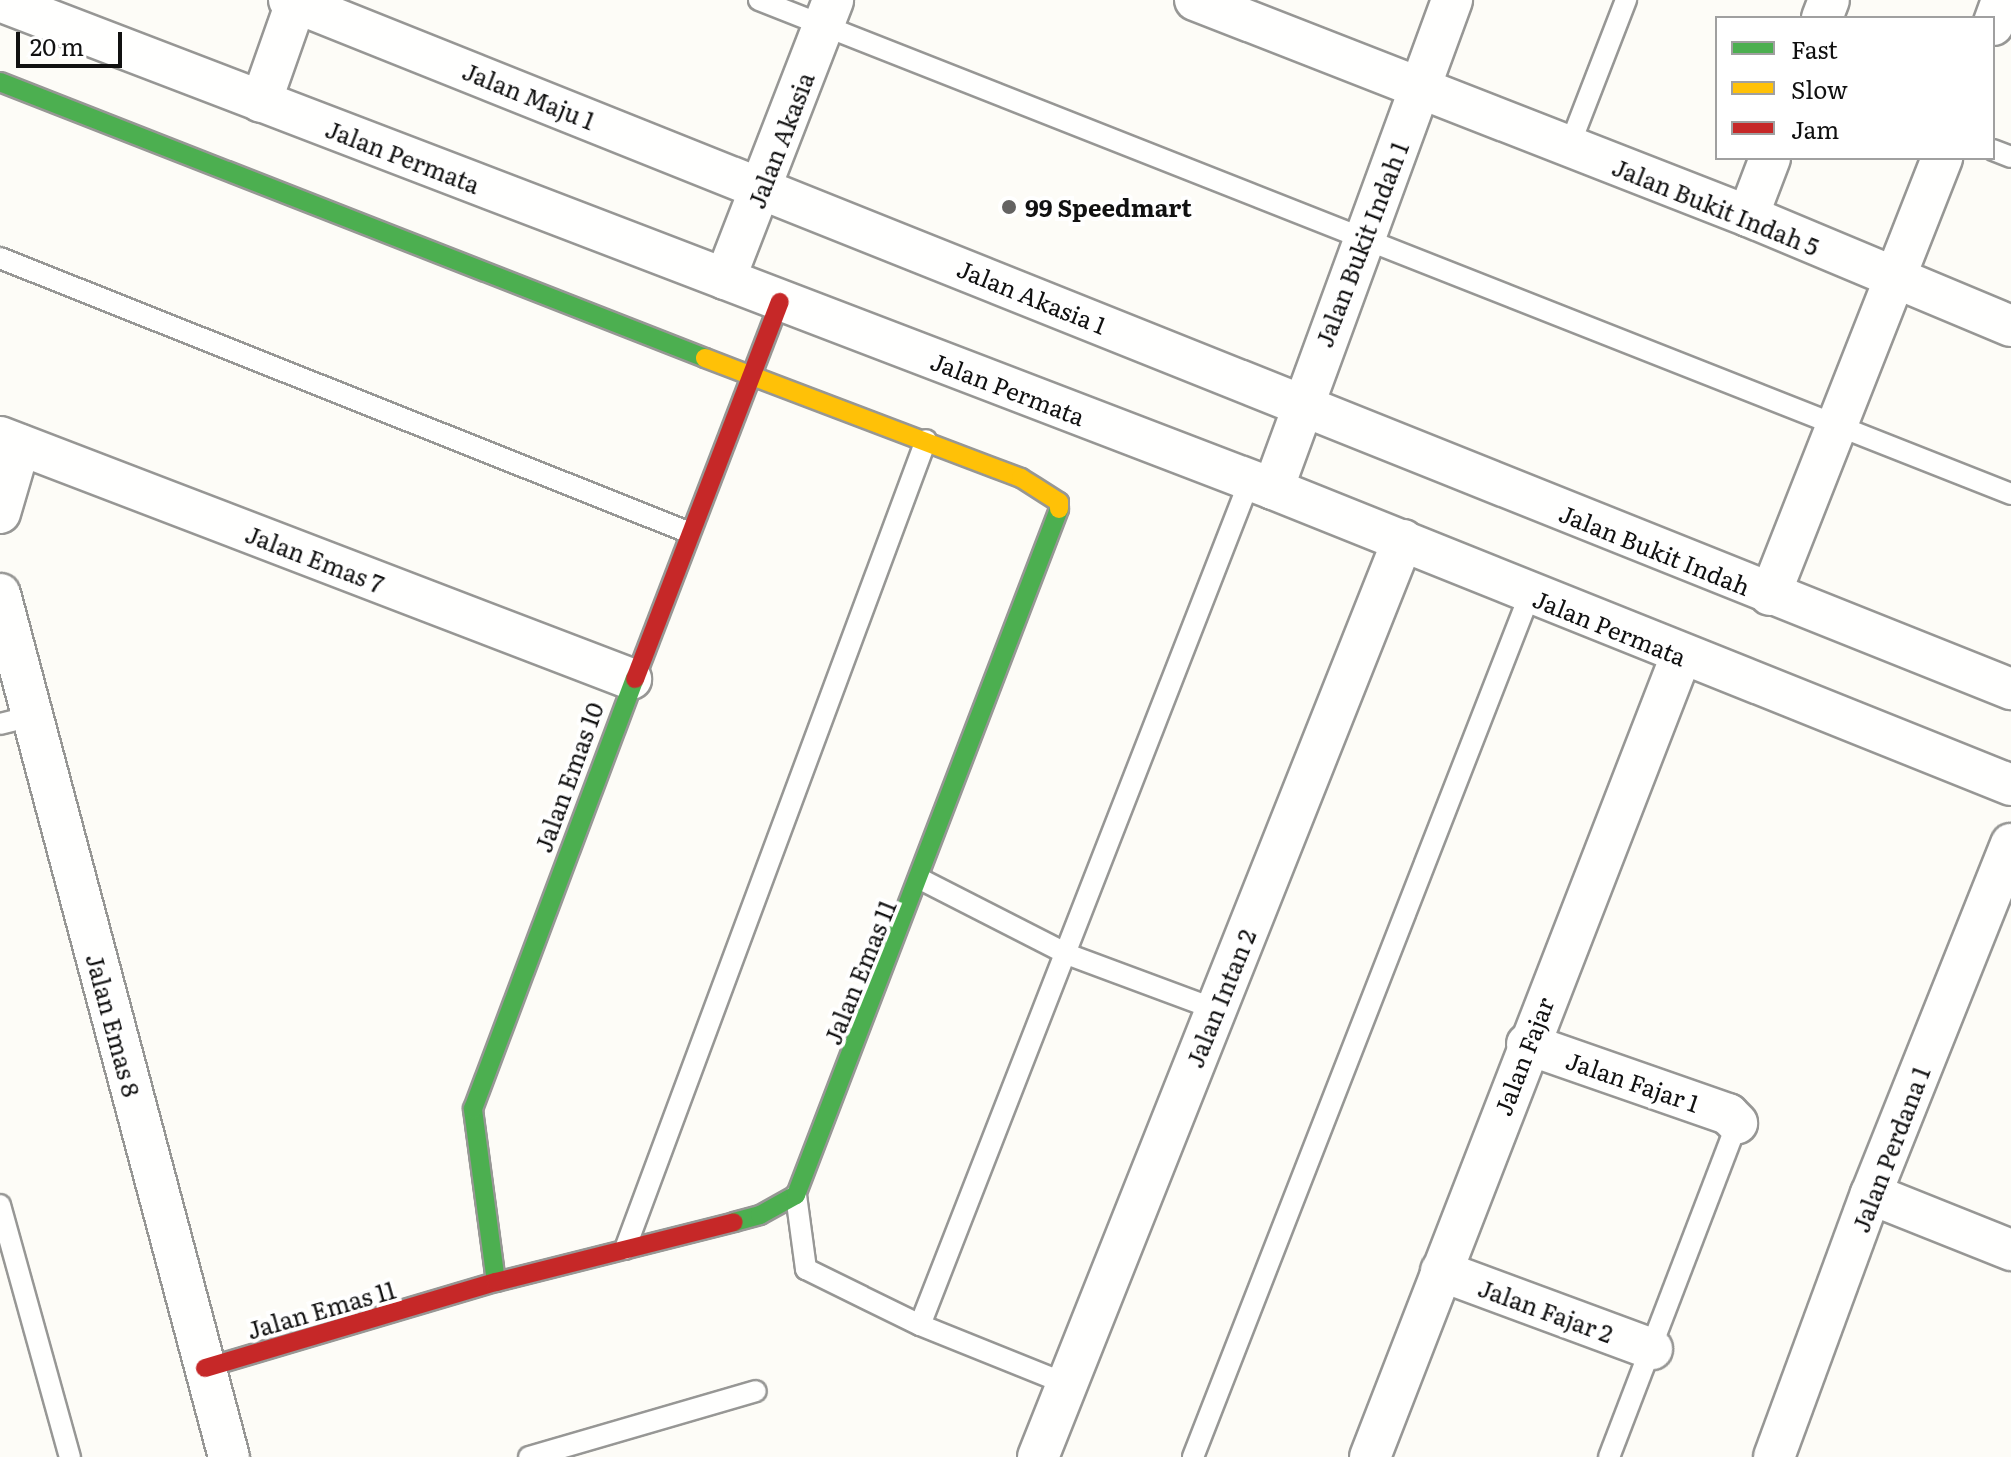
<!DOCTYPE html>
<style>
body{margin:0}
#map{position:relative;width:2011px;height:1457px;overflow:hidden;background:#fdfcf7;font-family:Literata,serif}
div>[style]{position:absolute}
.roads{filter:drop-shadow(2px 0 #979795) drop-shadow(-2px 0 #979795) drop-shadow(0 2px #979795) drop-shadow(0 -2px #979795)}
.lane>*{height:20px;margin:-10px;padding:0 10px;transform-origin:10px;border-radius:10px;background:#fffffe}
.street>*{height:40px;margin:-20px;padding:0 20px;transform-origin:20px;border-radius:20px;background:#fffffe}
.fast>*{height:18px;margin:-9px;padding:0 9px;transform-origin:9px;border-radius:9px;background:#4caf50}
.slow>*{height:18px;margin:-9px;padding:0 9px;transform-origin:9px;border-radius:9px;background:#ffc107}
.jam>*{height:18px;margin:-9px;padding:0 9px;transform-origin:9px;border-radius:9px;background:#c62828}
.dots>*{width:22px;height:22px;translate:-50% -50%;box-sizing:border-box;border:4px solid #fff;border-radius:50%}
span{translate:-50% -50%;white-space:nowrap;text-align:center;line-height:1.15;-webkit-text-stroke:8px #fff;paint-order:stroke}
.street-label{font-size:24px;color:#111}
.poi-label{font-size:24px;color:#111;font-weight:700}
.left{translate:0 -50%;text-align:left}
.legend{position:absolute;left:1715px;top:16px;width:280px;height:144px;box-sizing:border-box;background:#fff;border:2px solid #a0a0a0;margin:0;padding:10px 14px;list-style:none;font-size:24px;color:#111}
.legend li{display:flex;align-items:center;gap:16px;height:40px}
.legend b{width:40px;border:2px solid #a0a0a0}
.scale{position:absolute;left:16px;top:32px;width:106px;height:36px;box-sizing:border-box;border:4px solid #111;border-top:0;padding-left:10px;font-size:24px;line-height:28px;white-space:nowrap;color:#111;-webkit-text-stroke:6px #fff;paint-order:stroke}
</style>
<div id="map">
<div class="roads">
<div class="lane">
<div style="left:759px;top:0;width:1346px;rotate:21.53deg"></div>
<div style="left:1569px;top:147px;width:158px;rotate:-68.8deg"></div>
<div style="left:1993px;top:150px;width:19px;rotate:21deg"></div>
<div style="left:0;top:258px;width:741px;rotate:21.72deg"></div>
<div style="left:0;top:724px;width:34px;rotate:-14deg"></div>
<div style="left:922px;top:880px;width:163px;rotate:27deg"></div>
<div style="left:1067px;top:954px;width:158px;rotate:20.4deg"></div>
<div style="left:796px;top:1195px;width:75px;rotate:82.3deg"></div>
<div style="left:806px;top:1269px;width:127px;rotate:26.2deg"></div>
<div style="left:920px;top:1325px;width:158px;rotate:21.9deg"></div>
<div style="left:0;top:1205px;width:262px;rotate:74.5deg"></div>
<div style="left:625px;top:1249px;width:863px;rotate:-69.59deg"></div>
<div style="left:920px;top:1325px;width:907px;rotate:-68.67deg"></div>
<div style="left:529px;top:1457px;width:236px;rotate:-16.2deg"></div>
<div style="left:1193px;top:1457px;width:926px;rotate:-68.67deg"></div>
<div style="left:1609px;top:1457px;width:358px;rotate:-69deg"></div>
</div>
<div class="street">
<div style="left:289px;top:0;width:1855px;rotate:21.81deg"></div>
<div style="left:1195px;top:0;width:594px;rotate:21.34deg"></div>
<div style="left:1748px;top:216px;width:285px;rotate:22.7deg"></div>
<div style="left:0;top:1px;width:1363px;rotate:20.97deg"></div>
<div style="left:1273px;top:489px;width:795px;rotate:21.85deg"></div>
<div style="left:1822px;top:18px;width:19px;rotate:-69deg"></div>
<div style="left:1993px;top:25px;width:27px;rotate:-70deg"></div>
<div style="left:261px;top:102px;width:108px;rotate:-70.6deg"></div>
<div style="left:1748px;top:216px;width:62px;rotate:-69.2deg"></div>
<div style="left:725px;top:279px;width:299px;rotate:-68.8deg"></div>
<div style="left:0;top:437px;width:676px;rotate:20.98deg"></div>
<div style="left:1273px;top:489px;width:521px;rotate:-69.89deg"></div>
<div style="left:0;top:513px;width:71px;rotate:-73.6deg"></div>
<div style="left:0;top:594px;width:893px;rotate:75.14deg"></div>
<div style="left:1770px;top:595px;width:470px;rotate:-68.5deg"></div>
<div style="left:1527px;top:1044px;width:213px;rotate:19.2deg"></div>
<div style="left:1728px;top:1114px;width:13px;rotate:45deg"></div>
<div style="left:1871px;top:1194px;width:151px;rotate:21.8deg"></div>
<div style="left:1441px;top:1271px;width:225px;rotate:20.3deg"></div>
<div style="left:1038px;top:1457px;width:987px;rotate:-68.3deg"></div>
<div style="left:1370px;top:1457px;width:859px;rotate:-68.78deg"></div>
<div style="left:1774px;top:1457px;width:280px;rotate:-69.8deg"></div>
<div style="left:1871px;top:1194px;width:377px;rotate:-68.2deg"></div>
</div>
<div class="fast">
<div style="left:0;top:82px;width:757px;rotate:21.38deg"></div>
<div style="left:734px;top:1222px;width:27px;rotate:-15deg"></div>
<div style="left:760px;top:1215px;width:41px;rotate:-29.1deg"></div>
<div style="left:796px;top:1195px;width:735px;rotate:-69.02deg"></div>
<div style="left:496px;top:1282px;width:175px;rotate:-97.6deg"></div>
<div style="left:473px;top:1109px;width:460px;rotate:-69.4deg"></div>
</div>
<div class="slow">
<div style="left:705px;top:358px;width:338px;rotate:20.8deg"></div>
<div style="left:1021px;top:478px;width:45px;rotate:32.3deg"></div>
<div style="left:1059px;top:502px;width:7px;rotate:90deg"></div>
</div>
<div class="jam">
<div style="left:635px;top:679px;width:404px;rotate:-69deg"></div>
<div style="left:205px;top:1368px;width:303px;rotate:-16.5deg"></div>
<div style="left:496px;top:1282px;width:245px;rotate:-14.1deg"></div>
</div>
</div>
<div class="dots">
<div style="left:1009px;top:207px;background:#646362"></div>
</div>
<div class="street-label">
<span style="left:529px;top:95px;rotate:22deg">Jalan Maju 1</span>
<span style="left:780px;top:140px;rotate:-69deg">Jalan Akasia</span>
<span style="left:403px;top:156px;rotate:21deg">Jalan Permata</span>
<span style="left:1716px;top:206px;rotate:22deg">Jalan Bukit Indah 5</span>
<span style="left:1361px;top:244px;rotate:-69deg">Jalan Bukit Indah 1</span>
<span style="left:1032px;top:296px;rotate:22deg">Jalan Akasia 1</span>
<span style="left:1008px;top:388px;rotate:21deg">Jalan Permata</span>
<span style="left:1655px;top:549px;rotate:22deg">Jalan Bukit Indah</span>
<span style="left:315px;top:558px;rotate:21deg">Jalan Emas 7</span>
<span style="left:1610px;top:627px;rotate:22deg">Jalan Permata</span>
<span style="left:568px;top:777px;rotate:-70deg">Jalan Emas 10</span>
<span style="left:859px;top:972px;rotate:-68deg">Jalan Emas 11</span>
<span style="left:1220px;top:998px;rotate:-68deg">Jalan Intan 2</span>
<span style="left:114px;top:1025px;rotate:75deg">Jalan Emas 8</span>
<span style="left:1523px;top:1056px;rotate:-69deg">Jalan Fajar</span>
<span style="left:1633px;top:1081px;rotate:19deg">Jalan Fajar 1</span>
<span style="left:1890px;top:1149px;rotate:-69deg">Jalan Perdana 1</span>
<span style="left:321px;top:1309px;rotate:-16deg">Jalan Emas 11</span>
<span style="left:1546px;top:1310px;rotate:20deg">Jalan Fajar 2</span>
</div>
<div class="poi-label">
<span class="left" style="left:1025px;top:207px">99 Speedmart</span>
</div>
<ul class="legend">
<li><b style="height:10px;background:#4caf50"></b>Fast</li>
<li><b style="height:10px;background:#ffc107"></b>Slow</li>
<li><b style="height:10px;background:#c62828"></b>Jam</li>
</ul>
<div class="scale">20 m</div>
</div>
